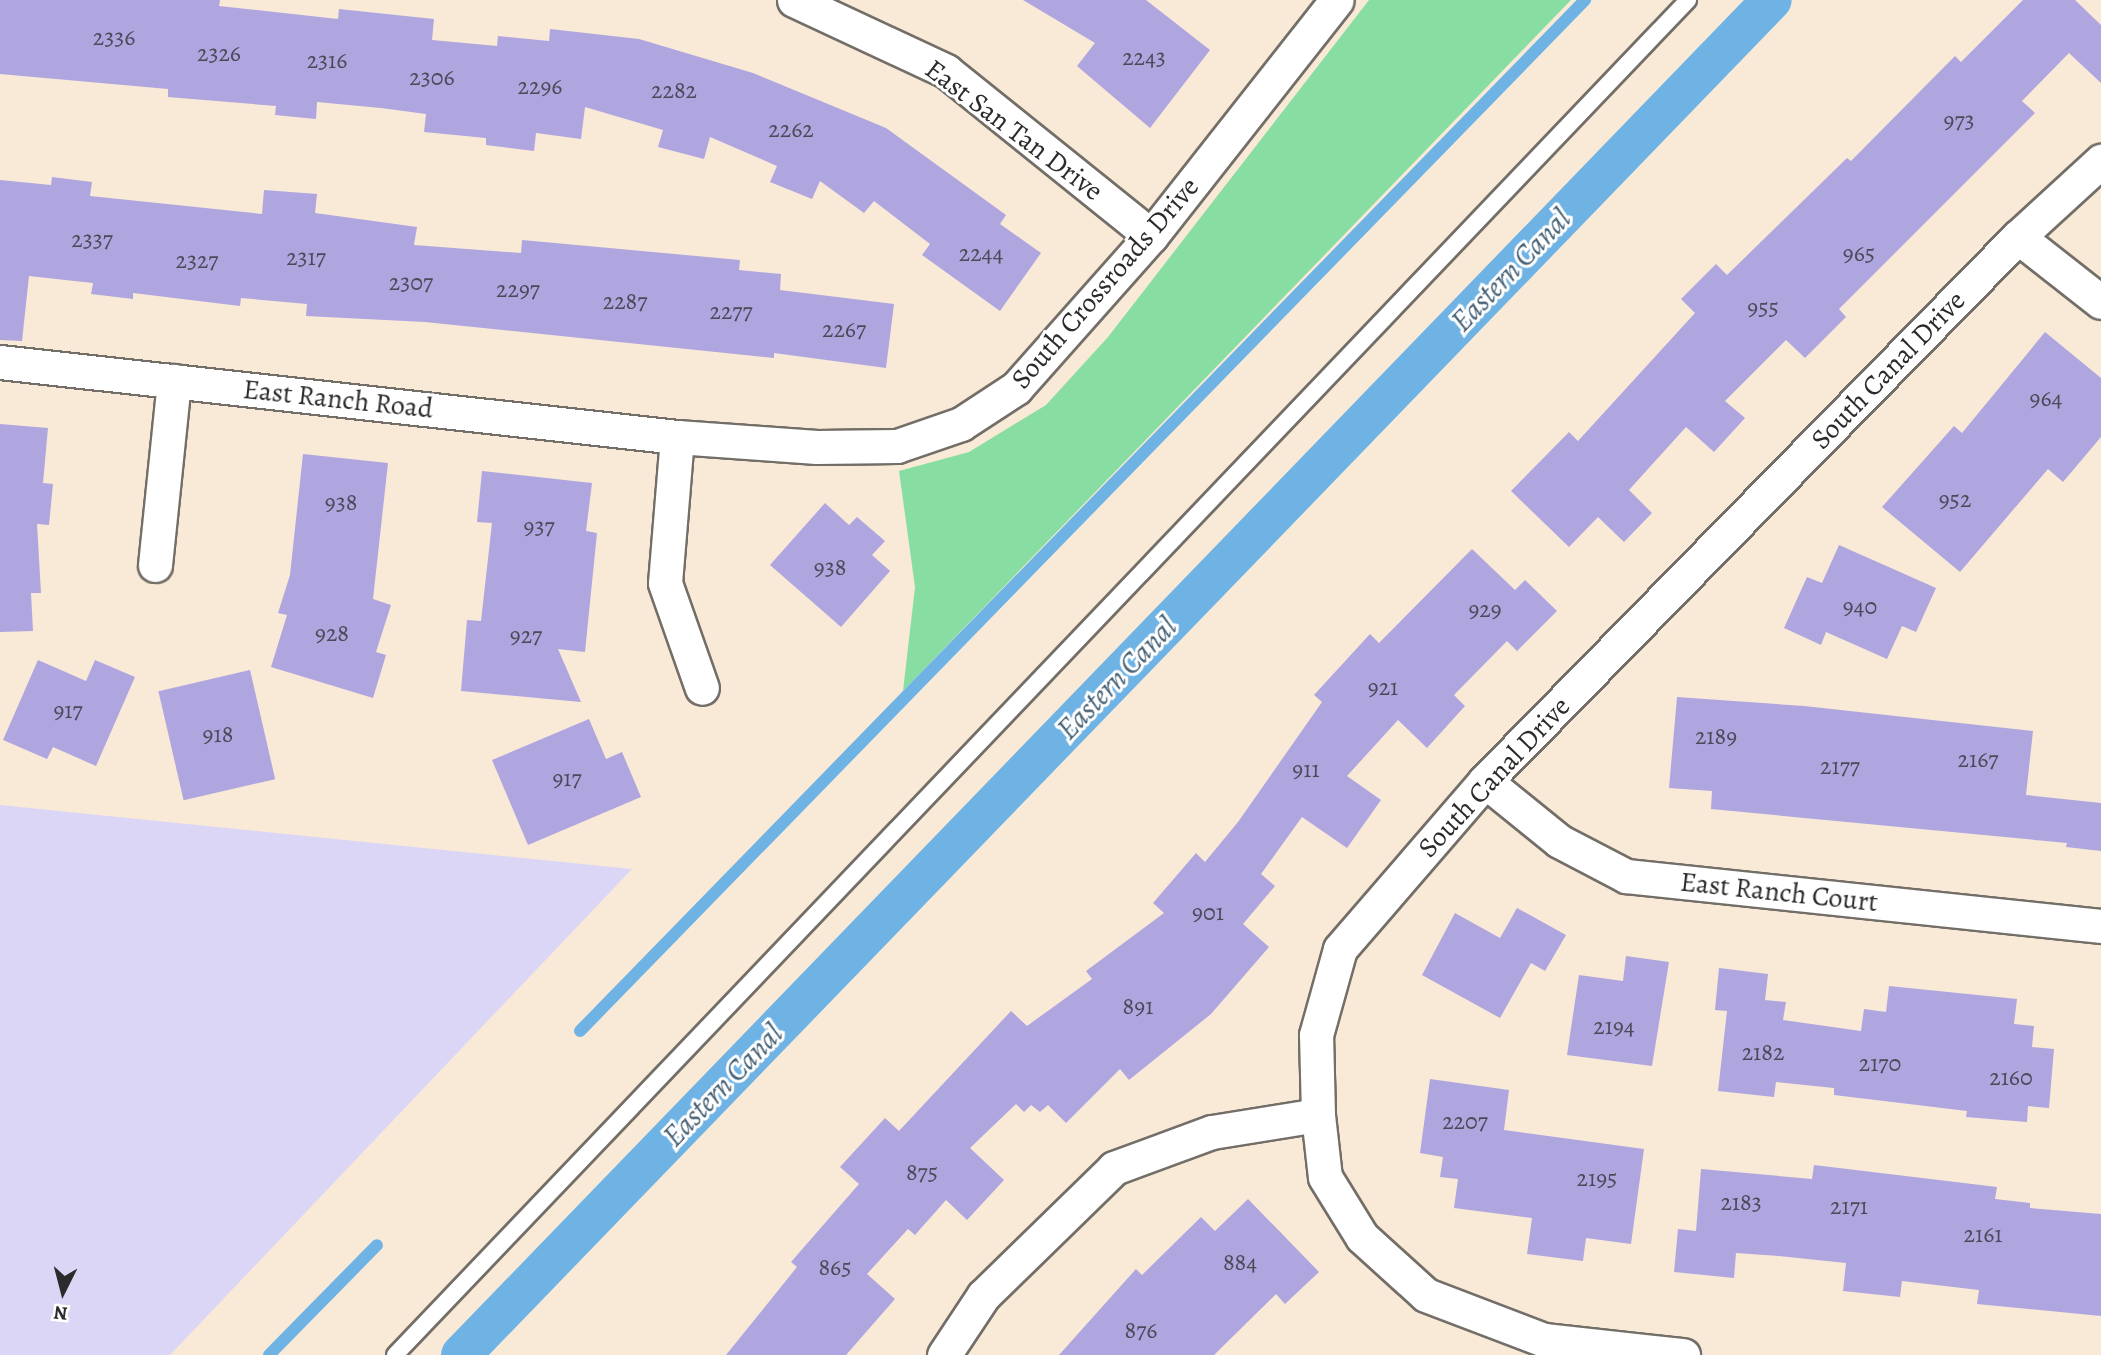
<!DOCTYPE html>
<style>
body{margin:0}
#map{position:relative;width:2101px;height:1355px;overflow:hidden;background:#f9e9d7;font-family:Alegreya,serif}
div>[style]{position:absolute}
.built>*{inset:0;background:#dcd6f6}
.green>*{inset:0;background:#88dea2}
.stream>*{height:12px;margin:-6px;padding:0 6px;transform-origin:6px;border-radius:6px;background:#6fb3e5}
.canal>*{height:40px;margin:-20px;padding:0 20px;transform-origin:20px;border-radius:20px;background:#6fb3e5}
.building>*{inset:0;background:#afa6e0;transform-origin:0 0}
.roads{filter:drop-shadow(2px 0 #736e67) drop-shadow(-2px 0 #736e67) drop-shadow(0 2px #736e67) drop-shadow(0 -2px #736e67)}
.lane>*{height:16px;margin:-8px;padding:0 8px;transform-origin:8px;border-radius:8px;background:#fff}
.street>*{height:33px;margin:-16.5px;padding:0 16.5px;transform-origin:16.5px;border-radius:16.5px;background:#fff}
span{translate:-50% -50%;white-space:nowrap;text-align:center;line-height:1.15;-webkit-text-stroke:6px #fff;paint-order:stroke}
.number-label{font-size:24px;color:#4c4a58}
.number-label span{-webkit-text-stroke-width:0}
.street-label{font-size:28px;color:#2b2b2b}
.water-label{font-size:30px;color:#466175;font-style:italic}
.north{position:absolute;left:28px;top:1257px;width:70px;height:70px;-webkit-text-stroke:5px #fff;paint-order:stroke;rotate:186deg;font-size:19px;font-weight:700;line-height:28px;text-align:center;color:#2b2b2b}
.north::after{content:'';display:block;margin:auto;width:24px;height:32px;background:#2b2b2b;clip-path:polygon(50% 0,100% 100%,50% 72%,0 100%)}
</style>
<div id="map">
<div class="built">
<div style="clip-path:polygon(0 805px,632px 869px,170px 1355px,0 1355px)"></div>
</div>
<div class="green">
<div style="clip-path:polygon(1369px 0,1571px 0,903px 691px,915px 587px,899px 471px,969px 452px,1046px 405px,1108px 337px)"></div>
</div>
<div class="stream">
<div style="left:580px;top:1031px;width:1440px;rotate:-45.73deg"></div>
<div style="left:269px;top:1355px;width:154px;rotate:-45.5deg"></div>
</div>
<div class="canal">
<div style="left:461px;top:1355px;width:1885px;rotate:-45.95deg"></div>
</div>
<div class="building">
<div style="clip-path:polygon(0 0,220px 0,219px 6px,338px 19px,339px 9px,434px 19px,432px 40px,497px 46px,498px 36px,549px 41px,550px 29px,639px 39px,753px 73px,886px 128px,1006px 215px,1000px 224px,1041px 253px,1000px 311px,922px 255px,930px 244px,874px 201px,864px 213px,820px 181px,812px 199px,770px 182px,777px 166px,710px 137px,704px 159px,658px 147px,663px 130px,585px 107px,581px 139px,536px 133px,534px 151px,486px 145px,486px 138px,424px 132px,426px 114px,381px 108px,317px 102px,316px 119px,275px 115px,276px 106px,168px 97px,168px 89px,0 74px)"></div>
<div style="clip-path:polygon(1023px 0,1146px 0,1210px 50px,1150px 128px,1077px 66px,1095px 43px)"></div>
<div style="clip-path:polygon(2023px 0,2075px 0,2101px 25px,2101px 83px,2069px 53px,2022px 101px,2035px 113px,1839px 309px,1846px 317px,1805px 358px,1786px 340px,1725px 401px,1745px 418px,1714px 452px,1686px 427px,1629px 490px,1652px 513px,1624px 542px,1598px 517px,1569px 547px,1511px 491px,1569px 432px,1578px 441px,1695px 313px,1681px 299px,1716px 264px,1727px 275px,1847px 158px,1851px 161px,1955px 56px,1961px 62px)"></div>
<div style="clip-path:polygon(52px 177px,92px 182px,90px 196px,262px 214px,264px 190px,317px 194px,315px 213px,417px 227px,414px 245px,521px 253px,522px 240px,740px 260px,739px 270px,781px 274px,780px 290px,894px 304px,886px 368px,774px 353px,774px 358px,425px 322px,306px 316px,307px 304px,241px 298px,240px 306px,133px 293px,133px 299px,91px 294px,93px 283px,29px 276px,22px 341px,0 340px,0 180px,51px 185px)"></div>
<div style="clip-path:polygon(2045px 332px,2101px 378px,2101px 437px,2063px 482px,2048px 469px,1960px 572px,1882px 507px,1954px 426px,1962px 433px)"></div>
<div style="clip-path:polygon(0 424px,48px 428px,43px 483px,53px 484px,49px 525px,37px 524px,41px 593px,31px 593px,33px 631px,0 632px)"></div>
<div style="clip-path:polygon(303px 454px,388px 463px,373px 599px,391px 605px,376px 652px,386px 655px,373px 698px,271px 667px,287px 615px,278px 613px,290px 575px)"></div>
<div style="clip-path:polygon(482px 471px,592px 483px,586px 531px,597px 533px,585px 652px,558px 649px,581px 702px,461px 691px,467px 620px,481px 621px,492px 523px,477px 522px)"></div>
<div style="clip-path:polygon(825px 503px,849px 525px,857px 517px,885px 541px,872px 555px,890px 571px,841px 627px,770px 565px)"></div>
<div style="clip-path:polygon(1839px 545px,1936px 588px,1916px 632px,1902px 626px,1887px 659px,1826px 632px,1821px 645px,1784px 628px,1807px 577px,1822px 583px)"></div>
<div style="clip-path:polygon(1472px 549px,1515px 590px,1525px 580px,1557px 611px,1517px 651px,1507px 641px,1454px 695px,1465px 706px,1427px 748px,1398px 720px,1347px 776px,1381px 800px,1347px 848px,1302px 817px,1261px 874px,1275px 886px,1243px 924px,1269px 947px,1211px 1014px,1129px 1080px,1120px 1069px,1066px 1123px,1048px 1105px,1040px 1112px,1031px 1105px,1024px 1112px,1016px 1104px,970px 1148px,1004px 1180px,967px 1220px,946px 1200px,915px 1235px,908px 1229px,867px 1274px,895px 1299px,846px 1355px,726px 1355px,797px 1267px,791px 1262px,859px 1184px,840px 1167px,885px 1118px,899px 1131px,1011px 1011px,1027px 1026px,1092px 979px,1086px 971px,1164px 913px,1153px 903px,1196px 853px,1205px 862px,1238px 822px,1322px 702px,1314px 695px,1370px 634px,1379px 643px)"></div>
<div style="clip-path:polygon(38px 660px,86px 681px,95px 660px,135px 677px,96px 766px,53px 747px,47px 759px,3px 740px)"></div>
<div style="left:250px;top:670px;width:112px;height:94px;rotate:77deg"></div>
<div style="clip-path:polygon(1677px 697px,1804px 706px,2033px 731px,2026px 795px,2101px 803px,2101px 851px,2066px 847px,2067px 843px,1711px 809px,1712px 791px,1669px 788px)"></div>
<div style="clip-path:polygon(589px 719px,606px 759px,622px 752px,641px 797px,528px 845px,492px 760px)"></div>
<div style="clip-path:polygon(1517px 908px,1566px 935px,1545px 971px,1531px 963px,1500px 1018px,1422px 975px,1455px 913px,1500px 938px)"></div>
<div style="clip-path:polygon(1626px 956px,1669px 962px,1652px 1066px,1567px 1055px,1579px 975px,1623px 981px)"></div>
<div style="clip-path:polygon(1719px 968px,1768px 974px,1765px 1000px,1786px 1002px,1783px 1020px,1861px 1031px,1864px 1009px,1886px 1012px,1889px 986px,2017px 999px,2014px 1024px,2034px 1026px,2032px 1047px,2054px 1049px,2049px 1108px,2028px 1106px,2027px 1122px,1966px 1117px,1967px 1111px,1834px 1095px,1834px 1088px,1776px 1082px,1774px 1097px,1718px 1091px,1727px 1011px,1715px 1010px)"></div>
<div style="clip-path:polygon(1430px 1079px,1509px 1090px,1504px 1130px,1644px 1149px,1631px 1244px,1586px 1238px,1583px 1261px,1527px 1254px,1532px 1218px,1454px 1208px,1458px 1179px,1440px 1177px,1443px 1157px,1420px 1153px)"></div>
<div style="clip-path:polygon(1814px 1165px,1997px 1187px,1995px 1199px,2030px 1203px,2030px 1208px,2101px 1214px,2101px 1316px,1977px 1304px,1979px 1290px,1902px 1281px,1900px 1297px,1843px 1291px,1846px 1263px,1779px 1256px,1736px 1253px,1734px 1278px,1674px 1272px,1678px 1229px,1696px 1231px,1701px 1169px,1812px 1179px)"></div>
<div style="clip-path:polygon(1248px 1199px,1319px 1272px,1285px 1304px,1276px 1294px,1214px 1355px,1059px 1355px,1136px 1269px,1142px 1275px,1201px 1217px,1215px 1231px)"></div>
</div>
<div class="roads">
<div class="lane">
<div style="left:395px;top:1355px;width:1873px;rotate:-46.34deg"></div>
</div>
<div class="street">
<div style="left:794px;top:0;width:168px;rotate:25deg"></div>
<div style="left:946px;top:71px;width:263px;rotate:38.8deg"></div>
<div style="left:2018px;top:237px;width:105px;rotate:38.1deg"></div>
<div style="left:0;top:362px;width:681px;rotate:6.32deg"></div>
<div style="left:677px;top:437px;width:140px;rotate:4.1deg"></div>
<div style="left:817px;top:447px;width:80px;rotate:-0.7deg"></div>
<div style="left:897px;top:446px;width:68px;rotate:-19deg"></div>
<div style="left:961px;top:424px;width:66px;rotate:-33.2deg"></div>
<div style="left:1016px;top:388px;width:203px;rotate:-48.4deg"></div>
<div style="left:1151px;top:236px;width:300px;rotate:-51.8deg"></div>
<div style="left:677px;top:437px;width:146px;rotate:94.7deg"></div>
<div style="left:665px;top:583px;width:111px;rotate:70.6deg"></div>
<div style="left:155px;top:565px;width:185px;rotate:-84.1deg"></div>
<div style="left:1485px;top:781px;width:95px;rotate:39deg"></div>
<div style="left:1559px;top:841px;width:76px;rotate:27.6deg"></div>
<div style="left:1626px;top:876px;width:478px;rotate:6deg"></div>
<div style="left:1318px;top:1115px;width:62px;rotate:83.6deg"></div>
<div style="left:1325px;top:1177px;width:70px;rotate:58.3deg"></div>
<div style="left:1362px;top:1237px;width:86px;rotate:42.2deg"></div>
<div style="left:1426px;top:1295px;width:126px;rotate:20.9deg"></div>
<div style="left:1544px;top:1340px;width:140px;rotate:6.2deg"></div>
<div style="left:944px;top:1355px;width:71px;rotate:-56.5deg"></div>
<div style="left:983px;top:1296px;width:183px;rotate:-44.3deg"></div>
<div style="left:1114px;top:1168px;width:104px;rotate:-20.2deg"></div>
<div style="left:1212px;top:1132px;width:107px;rotate:-9.1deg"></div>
<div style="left:1318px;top:1115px;width:80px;rotate:-91.4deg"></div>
<div style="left:1316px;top:1035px;width:89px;rotate:-74.4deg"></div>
<div style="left:1340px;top:949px;width:222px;rotate:-49.2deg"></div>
<div style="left:1485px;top:781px;width:762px;rotate:-45.59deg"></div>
<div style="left:2018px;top:237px;width:113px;rotate:-42.5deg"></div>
</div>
</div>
<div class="number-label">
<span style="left:114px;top:38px">2336</span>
<span style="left:219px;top:54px">2326</span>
<span style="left:1144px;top:58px">2243</span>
<span style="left:327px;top:61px">2316</span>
<span style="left:432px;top:78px">2306</span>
<span style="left:540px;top:87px">2296</span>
<span style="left:674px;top:91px">2282</span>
<span style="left:1959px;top:121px">973</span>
<span style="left:791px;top:130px">2262</span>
<span style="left:92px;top:240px">2337</span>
<span style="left:981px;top:254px">2244</span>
<span style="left:1859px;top:254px">965</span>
<span style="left:306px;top:258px">2317</span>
<span style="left:197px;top:261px">2327</span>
<span style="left:411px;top:283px">2307</span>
<span style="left:518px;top:290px">2297</span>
<span style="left:625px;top:302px">2287</span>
<span style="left:1763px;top:308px">955</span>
<span style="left:731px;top:312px">2277</span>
<span style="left:844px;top:330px">2267</span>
<span style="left:2046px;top:399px">964</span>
<span style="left:1955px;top:500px">952</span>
<span style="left:341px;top:503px">938</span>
<span style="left:539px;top:527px">937</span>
<span style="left:830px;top:568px">938</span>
<span style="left:1860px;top:607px">940</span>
<span style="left:1485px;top:610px">929</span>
<span style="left:332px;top:634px">928</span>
<span style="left:526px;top:636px">927</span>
<span style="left:1383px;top:688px">921</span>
<span style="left:68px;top:711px">917</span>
<span style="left:218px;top:735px">918</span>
<span style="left:1716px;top:737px">2189</span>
<span style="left:1978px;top:760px">2167</span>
<span style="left:1840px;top:767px">2177</span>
<span style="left:1306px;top:770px">911</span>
<span style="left:567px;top:779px">917</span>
<span style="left:1208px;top:913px">901</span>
<span style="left:1138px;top:1007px">891</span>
<span style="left:1614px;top:1027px">2194</span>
<span style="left:1763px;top:1053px">2182</span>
<span style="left:1880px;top:1064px">2170</span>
<span style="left:2011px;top:1078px">2160</span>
<span style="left:1465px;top:1122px">2207</span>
<span style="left:922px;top:1173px">875</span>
<span style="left:1597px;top:1179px">2195</span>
<span style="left:1741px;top:1203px">2183</span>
<span style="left:1849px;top:1207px">2171</span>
<span style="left:1983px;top:1235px">2161</span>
<span style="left:1240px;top:1263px">884</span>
<span style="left:835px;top:1268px">865</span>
<span style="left:1141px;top:1331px">876</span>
</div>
<div class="street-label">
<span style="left:1014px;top:130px;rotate:37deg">East San Tan Drive</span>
<span style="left:1105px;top:283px;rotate:-49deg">South Crossroads Drive</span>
<span style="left:1888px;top:370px;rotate:-46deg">South Canal Drive</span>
<span style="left:338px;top:399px;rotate:6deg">East Ranch Road</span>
<span style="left:1494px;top:777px;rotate:-47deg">South Canal Drive</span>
<span style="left:1779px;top:892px;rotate:6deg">East Ranch Court</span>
</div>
<div class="water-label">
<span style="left:1511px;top:270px;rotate:-46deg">Eastern Canal</span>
<span style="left:1117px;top:678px;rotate:-46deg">Eastern Canal</span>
<span style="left:723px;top:1085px;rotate:-46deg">Eastern Canal</span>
</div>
<div class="north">N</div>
</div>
